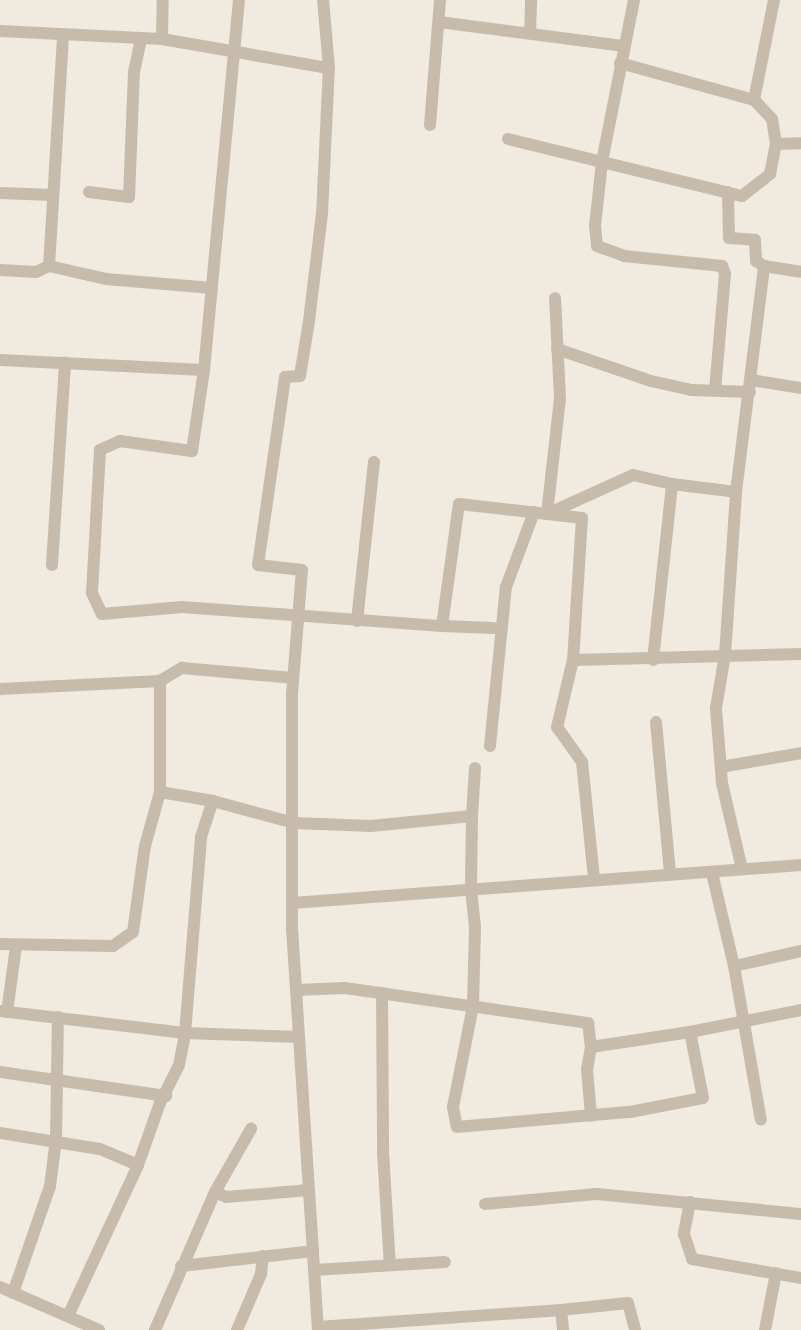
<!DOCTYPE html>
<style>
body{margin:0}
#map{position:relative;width:801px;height:1330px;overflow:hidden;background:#f0eadf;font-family:"Public Sans",sans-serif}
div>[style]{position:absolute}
.street>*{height:12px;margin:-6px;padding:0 6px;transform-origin:6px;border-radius:6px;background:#c7bcac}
span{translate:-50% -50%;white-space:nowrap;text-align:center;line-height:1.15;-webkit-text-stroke:5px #f8f4eb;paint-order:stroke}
</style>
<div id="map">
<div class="street">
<div style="left:239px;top:0;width:372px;rotate:95.4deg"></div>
<div style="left:204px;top:370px;width:82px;rotate:98.4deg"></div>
<div style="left:192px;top:451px;width:73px;rotate:-172.1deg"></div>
<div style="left:120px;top:441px;width:22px;rotate:156deg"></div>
<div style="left:100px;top:450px;width:143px;rotate:93.2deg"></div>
<div style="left:92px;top:593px;width:23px;rotate:65deg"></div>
<div style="left:102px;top:614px;width:80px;rotate:-5deg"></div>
<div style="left:182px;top:607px;width:261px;rotate:4.2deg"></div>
<div style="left:442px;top:626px;width:123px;rotate:-82.1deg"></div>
<div style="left:459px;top:504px;width:124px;rotate:6.5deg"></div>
<div style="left:582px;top:518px;width:142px;rotate:93.6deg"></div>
<div style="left:573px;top:660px;width:228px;rotate:-1.5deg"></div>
<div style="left:634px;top:0;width:165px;rotate:101.2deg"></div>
<div style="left:602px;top:162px;width:64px;rotate:96.2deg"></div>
<div style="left:595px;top:226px;width:20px;rotate:84deg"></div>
<div style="left:597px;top:246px;width:29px;rotate:20deg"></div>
<div style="left:624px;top:256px;width:99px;rotate:5.8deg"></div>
<div style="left:722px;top:266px;width:9px;rotate:69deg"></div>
<div style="left:725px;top:274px;width:117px;rotate:94.9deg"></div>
<div style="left:439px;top:22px;width:187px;rotate:7.4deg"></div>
<div style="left:0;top:31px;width:162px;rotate:2.8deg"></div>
<div style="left:162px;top:39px;width:169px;rotate:9.9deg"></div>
<div style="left:329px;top:68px;width:68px;rotate:-95deg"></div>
<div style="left:530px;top:33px;width:33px;rotate:-88deg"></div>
<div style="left:162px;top:39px;width:39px;rotate:-89deg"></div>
<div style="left:620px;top:63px;width:139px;rotate:15.4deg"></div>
<div style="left:754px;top:100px;width:102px;rotate:-78.7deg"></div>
<div style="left:430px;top:125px;width:125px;rotate:-85.4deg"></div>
<div style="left:508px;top:139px;width:241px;rotate:13.7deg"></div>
<div style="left:742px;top:196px;width:36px;rotate:-38deg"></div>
<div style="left:770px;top:174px;width:31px;rotate:-79deg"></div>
<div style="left:776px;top:144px;width:25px;rotate:-99deg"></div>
<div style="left:772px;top:119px;width:26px;rotate:-133deg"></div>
<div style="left:776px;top:144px;width:25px;rotate:-2deg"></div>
<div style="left:89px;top:192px;width:40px;rotate:7.1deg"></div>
<div style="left:129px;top:197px;width:125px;rotate:-87.7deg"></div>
<div style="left:134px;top:72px;width:33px;rotate:-78deg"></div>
<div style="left:728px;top:192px;width:46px;rotate:88.8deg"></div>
<div style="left:729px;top:238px;width:26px;rotate:4deg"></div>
<div style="left:755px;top:240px;width:21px;rotate:87deg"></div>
<div style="left:756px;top:261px;width:9px;rotate:32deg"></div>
<div style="left:0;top:193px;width:52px;rotate:2.2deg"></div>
<div style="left:49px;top:266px;width:232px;rotate:-86.5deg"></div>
<div style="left:0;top:270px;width:36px;rotate:3deg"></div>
<div style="left:36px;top:272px;width:14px;rotate:-25deg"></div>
<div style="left:49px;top:266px;width:58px;rotate:12.8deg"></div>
<div style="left:106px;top:279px;width:106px;rotate:4.9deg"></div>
<div style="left:557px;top:349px;width:99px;rotate:18.8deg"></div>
<div style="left:651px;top:381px;width:42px;rotate:12.4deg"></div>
<div style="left:692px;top:390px;width:58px;rotate:2deg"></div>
<div style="left:0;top:360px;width:204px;rotate:2.8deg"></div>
<div style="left:751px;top:380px;width:51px;rotate:9.1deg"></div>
<div style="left:547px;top:514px;width:116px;rotate:-83.6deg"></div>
<div style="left:560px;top:399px;width:101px;rotate:-92.8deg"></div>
<div style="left:547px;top:514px;width:94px;rotate:-24.4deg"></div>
<div style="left:633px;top:475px;width:40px;rotate:13deg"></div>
<div style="left:672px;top:484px;width:64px;rotate:7.1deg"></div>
<div style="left:52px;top:565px;width:203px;rotate:-86.3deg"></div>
<div style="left:357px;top:621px;width:160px;rotate:-83.9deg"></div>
<div style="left:442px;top:626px;width:51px;rotate:2.2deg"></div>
<div style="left:573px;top:660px;width:69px;rotate:103.4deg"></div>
<div style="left:557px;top:727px;width:43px;rotate:54.5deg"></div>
<div style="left:582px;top:762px;width:118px;rotate:84.1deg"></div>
<div style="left:653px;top:660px;width:177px;rotate:-83.8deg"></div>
<div style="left:0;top:689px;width:160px;rotate:-2.9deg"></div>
<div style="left:160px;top:681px;width:26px;rotate:-31deg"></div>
<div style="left:182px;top:668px;width:111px;rotate:5.1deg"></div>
<div style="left:656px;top:722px;width:153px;rotate:84.7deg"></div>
<div style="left:490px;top:746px;width:160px;rotate:-84.3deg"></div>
<div style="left:506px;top:587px;width:80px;rotate:-69.5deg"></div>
<div style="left:721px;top:767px;width:81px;rotate:-9.9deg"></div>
<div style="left:475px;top:768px;width:48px;rotate:93.6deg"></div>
<div style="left:472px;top:816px;width:73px;rotate:90.8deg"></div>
<div style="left:471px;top:889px;width:39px;rotate:84deg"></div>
<div style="left:475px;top:928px;width:78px;rotate:91.5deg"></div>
<div style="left:473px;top:1006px;width:103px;rotate:101.2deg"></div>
<div style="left:453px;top:1107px;width:20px;rotate:79deg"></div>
<div style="left:457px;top:1127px;width:174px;rotate:-5deg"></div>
<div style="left:630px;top:1112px;width:74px;rotate:-10.9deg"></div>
<div style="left:703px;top:1098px;width:67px;rotate:-101.1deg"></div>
<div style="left:160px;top:792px;width:54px;rotate:9.6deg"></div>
<div style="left:213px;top:801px;width:84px;rotate:15.2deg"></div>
<div style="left:294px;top:823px;width:77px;rotate:2.2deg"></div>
<div style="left:371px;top:826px;width:101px;rotate:-5.7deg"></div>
<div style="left:742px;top:869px;width:88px;rotate:-103.1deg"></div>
<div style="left:722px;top:783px;width:75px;rotate:-94.6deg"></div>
<div style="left:716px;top:708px;width:54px;rotate:-80.4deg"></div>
<div style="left:725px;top:655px;width:163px;rotate:-86.1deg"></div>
<div style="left:736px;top:492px;width:228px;rotate:-82.9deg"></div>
<div style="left:764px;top:266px;width:37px;rotate:9deg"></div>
<div style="left:712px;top:873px;width:96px;rotate:76.7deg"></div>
<div style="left:734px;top:966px;width:156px;rotate:80.1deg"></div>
<div style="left:292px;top:903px;width:510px;rotate:-4.27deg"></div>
<div style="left:0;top:944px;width:113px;rotate:1deg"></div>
<div style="left:113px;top:946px;width:24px;rotate:-35deg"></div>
<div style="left:133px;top:932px;width:87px;rotate:-82.1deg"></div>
<div style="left:145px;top:846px;width:56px;rotate:-74.5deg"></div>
<div style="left:160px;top:792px;width:111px;rotate:-90deg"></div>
<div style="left:734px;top:966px;width:69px;rotate:-12.6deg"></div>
<div style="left:296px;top:990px;width:49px;rotate:-2.3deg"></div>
<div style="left:345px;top:988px;width:246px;rotate:8.2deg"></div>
<div style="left:588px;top:1023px;width:24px;rotate:83deg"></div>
<div style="left:591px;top:1047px;width:22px;rotate:100deg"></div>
<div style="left:587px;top:1069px;width:47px;rotate:85.1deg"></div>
<div style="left:382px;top:993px;width:159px;rotate:89.6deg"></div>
<div style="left:383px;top:1152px;width:113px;rotate:86.5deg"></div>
<div style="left:0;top:1011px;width:186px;rotate:6.8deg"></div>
<div style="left:185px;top:1033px;width:114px;rotate:2deg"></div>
<div style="left:7px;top:1012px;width:67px;rotate:-82.2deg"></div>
<div style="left:591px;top:1047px;width:100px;rotate:-8.6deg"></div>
<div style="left:690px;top:1032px;width:113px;rotate:-11.2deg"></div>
<div style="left:0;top:1072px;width:168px;rotate:8.2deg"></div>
<div style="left:0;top:1133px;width:101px;rotate:9.1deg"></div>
<div style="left:100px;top:1149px;width:41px;rotate:22.8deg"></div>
<div style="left:215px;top:1192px;width:12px;rotate:24deg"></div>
<div style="left:226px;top:1197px;width:83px;rotate:-4.8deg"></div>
<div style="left:690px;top:1202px;width:33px;rotate:101deg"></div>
<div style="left:684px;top:1234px;width:26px;rotate:72deg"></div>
<div style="left:692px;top:1259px;width:111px;rotate:9.9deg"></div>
<div style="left:485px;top:1204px;width:112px;rotate:-5.1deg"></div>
<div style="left:597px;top:1194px;width:205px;rotate:5.6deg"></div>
<div style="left:181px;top:1266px;width:133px;rotate:-6.5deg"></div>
<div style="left:314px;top:1270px;width:131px;rotate:-3.5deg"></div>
<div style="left:0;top:1287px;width:108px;rotate:23.5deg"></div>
<div style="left:13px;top:1293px;width:113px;rotate:-70.9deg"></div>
<div style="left:50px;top:1186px;width:46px;rotate:-82.6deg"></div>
<div style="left:56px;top:1140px;width:123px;rotate:-89.1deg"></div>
<div style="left:561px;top:1310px;width:67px;rotate:-6deg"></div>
<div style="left:628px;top:1303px;width:28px;rotate:75deg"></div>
<div style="left:68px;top:1316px;width:166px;rotate:-65.1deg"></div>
<div style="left:138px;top:1165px;width:66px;rotate:-70.5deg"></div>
<div style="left:160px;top:1103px;width:42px;rotate:-63.4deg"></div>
<div style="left:179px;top:1065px;width:33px;rotate:-79deg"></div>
<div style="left:185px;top:1033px;width:197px;rotate:-85.3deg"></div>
<div style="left:201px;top:837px;width:38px;rotate:-72deg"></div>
<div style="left:318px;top:1327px;width:244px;rotate:-4deg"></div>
<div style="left:561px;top:1310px;width:20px;rotate:84deg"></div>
<div style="left:155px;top:1330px;width:150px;rotate:-66.5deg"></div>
<div style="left:215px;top:1192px;width:73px;rotate:-60.3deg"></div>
<div style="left:237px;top:1330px;width:61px;rotate:-66.8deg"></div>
<div style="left:261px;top:1274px;width:18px;rotate:-84deg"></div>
<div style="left:318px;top:1330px;width:401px;rotate:-93.7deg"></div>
<div style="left:292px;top:930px;width:236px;rotate:-90deg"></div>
<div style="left:292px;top:694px;width:124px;rotate:-85.4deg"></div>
<div style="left:302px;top:570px;width:44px;rotate:-173.5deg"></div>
<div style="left:258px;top:565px;width:190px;rotate:-81.8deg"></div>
<div style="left:285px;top:377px;width:15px;rotate:-4deg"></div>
<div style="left:300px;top:376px;width:56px;rotate:-80.7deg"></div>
<div style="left:309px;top:321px;width:108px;rotate:-83.1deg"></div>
<div style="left:322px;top:214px;width:146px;rotate:-87.3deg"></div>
<div style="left:765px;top:1330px;width:58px;rotate:-79.1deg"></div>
</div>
</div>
